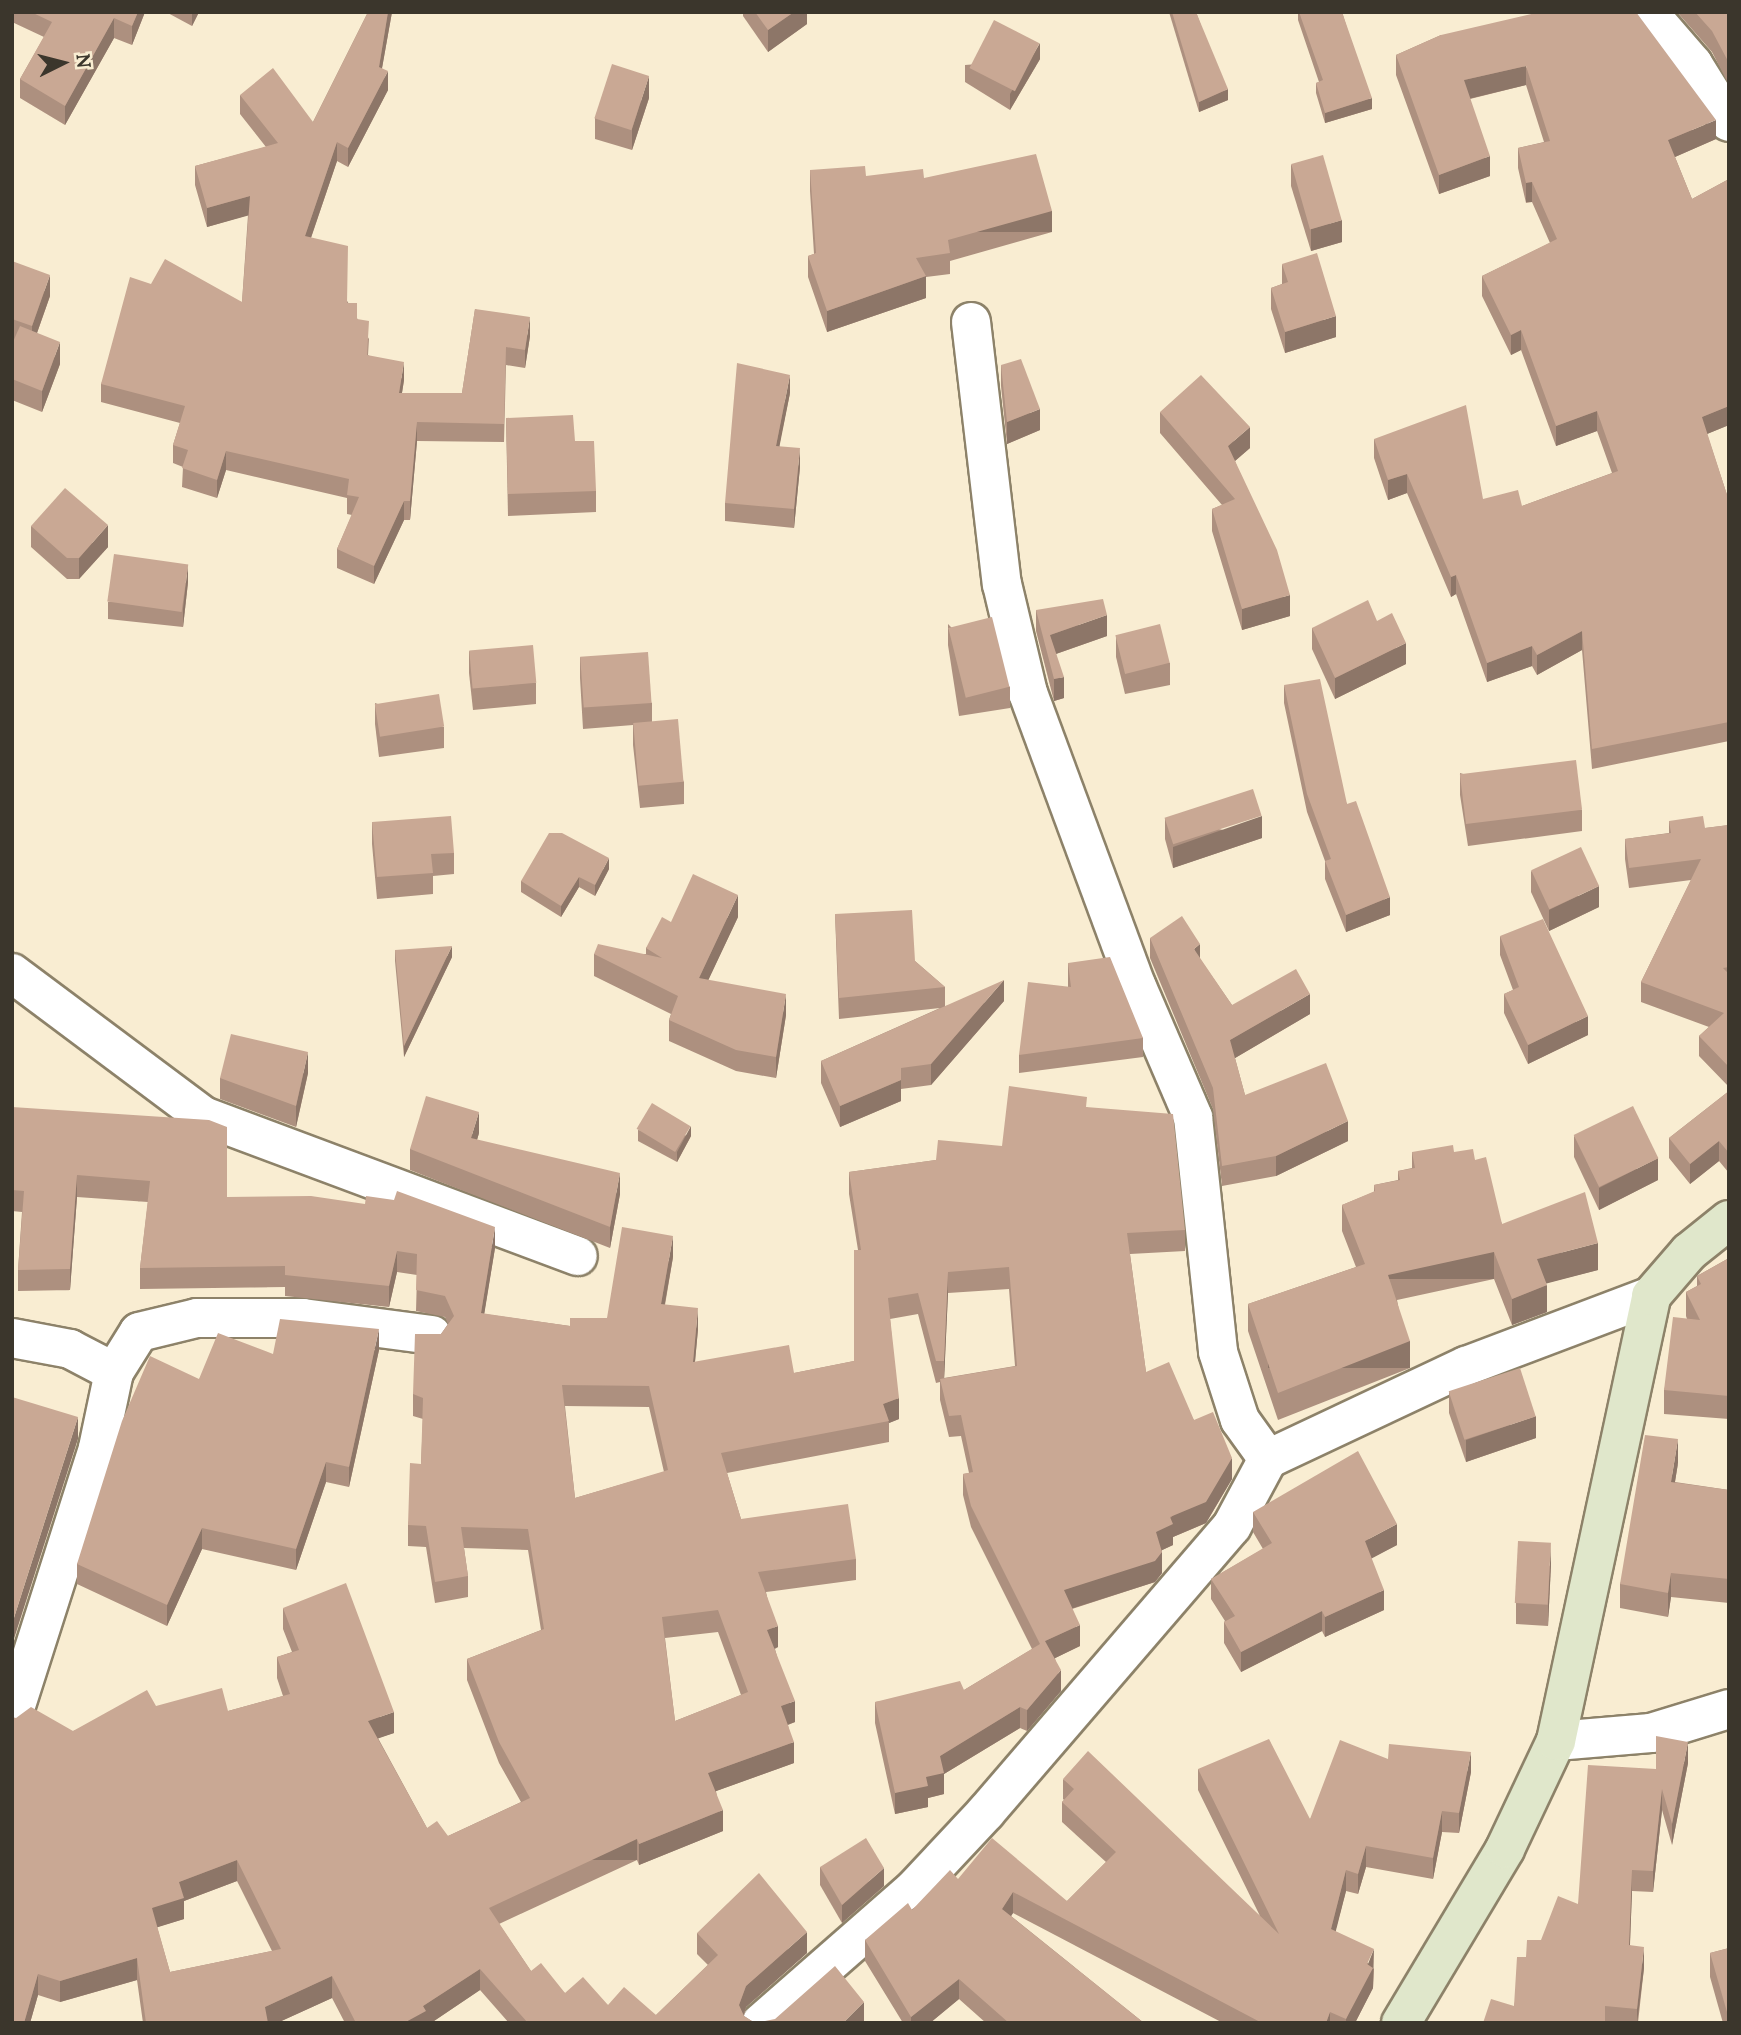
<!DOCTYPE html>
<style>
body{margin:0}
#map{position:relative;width:1741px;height:2035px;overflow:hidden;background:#f9edd2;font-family:Lora,serif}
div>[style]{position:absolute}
.roads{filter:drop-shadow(2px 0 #8d8269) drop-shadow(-2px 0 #8d8269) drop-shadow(0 2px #8d8269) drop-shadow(0 -2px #8d8269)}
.minor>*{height:38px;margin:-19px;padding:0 19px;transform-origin:19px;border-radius:19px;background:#fff}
.secondary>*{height:38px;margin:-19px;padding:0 19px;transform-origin:19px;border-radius:19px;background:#e0e7cb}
.wall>*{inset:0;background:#ad907f}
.shaded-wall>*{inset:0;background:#8d7668;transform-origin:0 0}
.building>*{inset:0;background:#c9a894;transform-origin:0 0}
span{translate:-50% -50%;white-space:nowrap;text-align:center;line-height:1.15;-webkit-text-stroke:7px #f9edd2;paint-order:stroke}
.frame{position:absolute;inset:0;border:14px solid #3b362c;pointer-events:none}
.north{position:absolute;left:28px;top:28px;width:70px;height:70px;-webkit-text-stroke:5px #f9edd2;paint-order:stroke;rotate:84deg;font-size:19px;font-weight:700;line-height:28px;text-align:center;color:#3b362c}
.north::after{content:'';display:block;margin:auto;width:24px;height:32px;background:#3b362c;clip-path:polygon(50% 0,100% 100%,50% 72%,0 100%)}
</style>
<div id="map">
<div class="roads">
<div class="minor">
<div style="left:1648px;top:12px;width:69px;rotate:49.1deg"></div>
<div style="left:1693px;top:64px;width:68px;rotate:58.2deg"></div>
<div style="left:971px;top:322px;width:264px;rotate:83.3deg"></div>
<div style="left:1002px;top:584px;width:112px;rotate:76.6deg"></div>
<div style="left:1028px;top:693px;width:314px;rotate:69.7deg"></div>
<div style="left:1137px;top:987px;width:142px;rotate:66.7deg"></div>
<div style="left:1193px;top:1117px;width:236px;rotate:83.9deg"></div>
<div style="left:1218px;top:1352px;width:71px;rotate:72.1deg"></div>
<div style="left:1240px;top:1420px;width:48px;rotate:54.3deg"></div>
<div style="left:12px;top:973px;width:239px;rotate:36.8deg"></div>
<div style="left:203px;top:1116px;width:400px;rotate:20.5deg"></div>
<div style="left:12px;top:1338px;width:59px;rotate:10.7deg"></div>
<div style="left:70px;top:1349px;width:50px;rotate:27.6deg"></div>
<div style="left:12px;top:1718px;width:283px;rotate:-72.3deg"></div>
<div style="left:98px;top:1448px;width:78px;rotate:-78.1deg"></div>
<div style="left:114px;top:1372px;width:47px;rotate:-58deg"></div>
<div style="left:139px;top:1332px;width:60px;rotate:-13.6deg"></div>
<div style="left:197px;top:1318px;width:106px"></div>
<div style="left:303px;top:1318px;width:130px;rotate:7.5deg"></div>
<div style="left:1556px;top:1741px;width:95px;rotate:-4.8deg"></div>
<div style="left:1651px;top:1733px;width:82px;rotate:-17.1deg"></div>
<div style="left:761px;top:2023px;width:203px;rotate:-41.2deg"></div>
<div style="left:914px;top:1889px;width:105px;rotate:-46.9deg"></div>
<div style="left:986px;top:1812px;width:377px;rotate:-49.3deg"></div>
<div style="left:1232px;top:1526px;width:76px;rotate:-61.8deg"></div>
<div style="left:1268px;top:1459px;width:219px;rotate:-25.2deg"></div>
<div style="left:1466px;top:1366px;width:198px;rotate:-20.7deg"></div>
</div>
<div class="secondary">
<div style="left:1401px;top:2023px;width:203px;rotate:-59.1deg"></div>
<div style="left:1505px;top:1849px;width:119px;rotate:-64.7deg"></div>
<div style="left:1556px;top:1741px;width:455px;rotate:-77.9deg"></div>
<div style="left:1651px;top:1296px;width:58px;rotate:-49.2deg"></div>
<div style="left:1689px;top:1252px;width:51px;rotate:-38.7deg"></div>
</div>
</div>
<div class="wall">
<div style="clip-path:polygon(12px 12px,145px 12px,132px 45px,114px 38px,65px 125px,20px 98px,20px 79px,44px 37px,12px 22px)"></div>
<div style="clip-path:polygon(166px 12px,199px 12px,192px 26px)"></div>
<div style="clip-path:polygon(368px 12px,392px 12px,382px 68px,388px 90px,348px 167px,337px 161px,311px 238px,369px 339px,368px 355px,404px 380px,402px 393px,462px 393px,475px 309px,530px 336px,525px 368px,506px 365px,504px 442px,417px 441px,410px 520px,404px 520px,374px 584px,337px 568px,337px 549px,352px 515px,347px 514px,347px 498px,226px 470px,217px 498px,182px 487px,183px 467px,173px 463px,173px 445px,180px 423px,101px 402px,101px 384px,151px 284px,242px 302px,248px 215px,207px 227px,195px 185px,195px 166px,266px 147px,240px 114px,240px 95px,313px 122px)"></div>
<div style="clip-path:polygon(743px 12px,807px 12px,807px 24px,768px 52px,743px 16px)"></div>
<div style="clip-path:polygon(1169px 12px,1196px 12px,1228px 100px,1199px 112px)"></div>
<div style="clip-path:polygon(1298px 12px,1342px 12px,1372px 109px,1325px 123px,1316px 93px,1316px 83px,1319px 82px,1298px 20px)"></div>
<div style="clip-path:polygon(1677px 12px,1729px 12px,1729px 85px,1712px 52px)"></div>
<div style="clip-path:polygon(1441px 35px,1716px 139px,1675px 157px,1692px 199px,1729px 179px,1729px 425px,1707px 434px,1729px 501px,1729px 741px,1592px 769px,1582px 650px,1537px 675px,1532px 666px,1487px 682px,1456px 594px,1451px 597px,1407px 493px,1388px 500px,1374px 458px,1374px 439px,1483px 499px,1522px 506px,1612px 473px,1597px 431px,1556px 446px,1521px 350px,1511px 355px,1482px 296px,1482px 276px,1550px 243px,1532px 202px,1526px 203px,1518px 168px,1518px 148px,1544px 142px,1526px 85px,1470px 99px,1490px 176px,1439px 194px,1396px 75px,1396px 55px)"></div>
<div style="clip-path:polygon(1040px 59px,1010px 110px,965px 82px,965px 65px)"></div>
<div style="clip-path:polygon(649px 98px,632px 150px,595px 139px,595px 118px)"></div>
<div style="clip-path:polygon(1291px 164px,1342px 242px,1311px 251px,1291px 186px)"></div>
<div style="clip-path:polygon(810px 170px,866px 176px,924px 178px,1052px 232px,950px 261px,950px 274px,926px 277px,926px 298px,827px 332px,808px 277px,808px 256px,814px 254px,810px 191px)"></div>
<div style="clip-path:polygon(12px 261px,50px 296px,37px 333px,60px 364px,42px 412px,12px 400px,12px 344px,14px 340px,12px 340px)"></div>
<div style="clip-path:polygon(1282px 264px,1336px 337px,1285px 353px,1271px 309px,1271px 288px,1282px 284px)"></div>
<div style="clip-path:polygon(1001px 365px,1040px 430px,1007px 444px,1001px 386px)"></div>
<div style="clip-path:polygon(790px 393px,779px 446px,800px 467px,794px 528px,725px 521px,725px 503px)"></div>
<div style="clip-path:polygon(1160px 412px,1250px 448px,1235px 461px,1290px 616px,1242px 630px,1212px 531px,1212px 509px,1222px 505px,1160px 433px)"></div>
<div style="clip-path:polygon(506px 418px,575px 441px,596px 491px,596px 512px,508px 516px)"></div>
<div style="clip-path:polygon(31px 526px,108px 547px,79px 579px,67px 579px,31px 547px)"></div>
<div style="clip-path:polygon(188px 582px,183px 627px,108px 619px,108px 602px)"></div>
<div style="clip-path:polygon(1036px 610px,1107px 636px,1056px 654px,1064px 698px,1054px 701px,1036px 631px)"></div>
<div style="clip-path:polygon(1377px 621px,1406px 664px,1335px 699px,1312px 649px,1312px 628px)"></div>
<div style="clip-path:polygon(948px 624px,1010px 687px,1010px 708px,959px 716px,948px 645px)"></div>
<div style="clip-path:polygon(1116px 636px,1170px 663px,1170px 685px,1125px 694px,1116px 657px)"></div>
<div style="clip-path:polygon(469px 651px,536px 683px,536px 704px,473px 710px,469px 673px)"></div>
<div style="clip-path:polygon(580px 657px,652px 703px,652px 722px,684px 782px,684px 804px,640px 808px,633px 745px,633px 725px,583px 729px,580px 678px)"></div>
<div style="clip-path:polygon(1284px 685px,1347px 804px,1390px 915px,1346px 932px,1325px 879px,1325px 861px,1307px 812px,1284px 703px)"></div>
<div style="clip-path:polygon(375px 703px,444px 727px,444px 748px,379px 757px,375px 724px)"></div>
<div style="clip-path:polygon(1460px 773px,1582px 810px,1582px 831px,1468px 846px,1460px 795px)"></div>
<div style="clip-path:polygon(1165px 818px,1262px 838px,1173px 868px,1165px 839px)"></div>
<div style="clip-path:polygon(1669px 821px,1705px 828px,1729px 825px,1729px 1087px,1699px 1056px,1699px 1036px,1709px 1027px,1641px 1002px,1641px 982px,1691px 880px,1629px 888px,1625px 859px,1625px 839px,1669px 833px)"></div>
<div style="clip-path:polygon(372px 822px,454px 853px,454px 874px,433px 876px,433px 894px,377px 899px,372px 844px)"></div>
<div style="clip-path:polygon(609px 869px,595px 896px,579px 887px,561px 917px,521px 892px,521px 881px)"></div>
<div style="clip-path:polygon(1531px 871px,1599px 907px,1549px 931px,1531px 892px)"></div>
<div style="clip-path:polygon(835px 914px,915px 961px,945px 987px,945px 1006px,1004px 1001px,931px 1085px,901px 1089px,901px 1101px,840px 1127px,821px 1083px,821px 1061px,940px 1008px,839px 1019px)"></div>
<div style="clip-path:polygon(738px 917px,708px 980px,786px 1015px,776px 1078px,736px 1071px,669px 1041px,669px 1020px,671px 1014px,594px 976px,594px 954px,646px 954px,646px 948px,671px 922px)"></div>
<div style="clip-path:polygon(1500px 936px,1588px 1035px,1528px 1064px,1504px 1013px,1504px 994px,1513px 990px,1500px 955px)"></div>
<div style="clip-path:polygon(1150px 938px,1200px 959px,1232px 1005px,1310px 1014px,1235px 1058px,1245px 1095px,1348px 1141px,1276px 1176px,1222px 1186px,1213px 1109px,1150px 958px)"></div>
<div style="clip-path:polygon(395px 950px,452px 957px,404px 1057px,395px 961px)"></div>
<div style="clip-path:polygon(1068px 963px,1143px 1038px,1143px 1057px,1019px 1073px,1019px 1055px,1068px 987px)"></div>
<div style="clip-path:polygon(308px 1073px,296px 1127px,220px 1099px,220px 1078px)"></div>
<div style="clip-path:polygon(1729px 1091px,1729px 1173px,1719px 1161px,1690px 1184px,1669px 1158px,1669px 1138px)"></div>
<div style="clip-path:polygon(evenodd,12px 1107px,227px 1197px,495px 1248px,484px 1314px,570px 1326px,607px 1318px,673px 1257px,665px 1305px,698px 1329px,695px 1362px,794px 1373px,854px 1361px,858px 1250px,849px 1194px,849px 1172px,936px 1160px,1002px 1146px,1087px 1107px,1185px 1230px,1185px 1251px,1130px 1254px,1146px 1372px,1194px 1420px,1232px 1479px,1206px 1523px,1173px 1537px,1173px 1545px,1162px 1550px,1162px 1573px,1155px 1582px,1072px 1609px,1080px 1646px,1055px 1658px,1061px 1691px,1027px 1731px,1020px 1728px,944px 1774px,944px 1794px,928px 1798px,928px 1807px,895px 1814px,875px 1723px,875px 1702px,964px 1690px,1032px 1649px,971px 1527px,963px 1495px,963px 1474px,969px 1473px,961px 1436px,949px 1437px,940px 1400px,940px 1382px,936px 1383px,918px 1314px,890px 1319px,899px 1419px,889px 1423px,889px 1442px,727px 1473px,741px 1519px,856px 1559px,856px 1580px,766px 1592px,778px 1647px,775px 1649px,795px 1722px,788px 1725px,794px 1763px,716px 1791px,723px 1831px,639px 1865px,637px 1860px,499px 1924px,531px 1971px,565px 1993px,608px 2005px,656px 2015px,708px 1965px,697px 1954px,697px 1933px,807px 1953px,746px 2007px,744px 2016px,755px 2023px,864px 2023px,509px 2023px,480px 1990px,431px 2023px,345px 2023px,332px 1998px,277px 2023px,143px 2023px,137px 1980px,60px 2002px,38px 1995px,30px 2023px,12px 2023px,73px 1731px,156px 1706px,228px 1711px,283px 1696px,277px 1678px,277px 1657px,292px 1652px,283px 1629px,283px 1608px,394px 1733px,378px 1738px,427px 1828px,448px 1836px,521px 1802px,499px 1763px,467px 1680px,467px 1659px,541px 1630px,528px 1550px,464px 1548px,468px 1576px,468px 1597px,435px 1603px,426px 1547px,408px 1546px,408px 1525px,421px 1464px,423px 1419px,413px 1416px,413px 1394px,441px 1334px,448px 1324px,445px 1317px,416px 1311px,417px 1275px,397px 1272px,389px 1307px,285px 1296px,285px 1287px,140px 1289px,140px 1268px,148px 1202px,77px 1197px,70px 1290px,18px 1291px,18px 1270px,22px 1212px,12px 1211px,12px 1107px,1009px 1289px,1015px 1366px,944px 1378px,948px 1293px,1009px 1289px,12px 1107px,565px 1406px,649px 1407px,664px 1472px,575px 1498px,565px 1406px,12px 1107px,718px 1632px,741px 1695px,675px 1721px,665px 1638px,718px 1632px,12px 1107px,237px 1881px,272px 1951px,170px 1972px,157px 1927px,184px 1919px,184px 1901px,237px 1881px)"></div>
<div style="clip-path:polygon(638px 1130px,691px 1136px,677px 1162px,638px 1141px)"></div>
<div style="clip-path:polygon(479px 1133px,477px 1140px,620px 1194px,610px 1248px,410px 1170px,410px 1149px)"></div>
<div style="clip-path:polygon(1574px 1136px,1658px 1180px,1599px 1210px,1574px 1157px)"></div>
<div style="clip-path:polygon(1412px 1152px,1454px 1152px,1475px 1160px,1502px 1224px,1598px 1270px,1546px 1283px,1547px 1312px,1512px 1325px,1494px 1279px,1397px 1300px,1410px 1368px,1278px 1420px,1248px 1331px,1248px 1304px,1356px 1267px,1342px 1231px,1342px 1205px,1374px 1192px,1374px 1185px,1398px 1180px,1398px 1171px,1412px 1168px)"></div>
<div style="clip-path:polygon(1729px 1258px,1729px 1419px,1664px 1414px,1664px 1390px,1687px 1319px,1686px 1316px,1686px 1292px,1697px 1286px,1697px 1276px)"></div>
<div style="clip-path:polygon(379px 1350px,349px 1487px,326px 1482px,296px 1570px,202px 1549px,167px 1626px,77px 1584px,77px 1564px,199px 1379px,273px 1354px)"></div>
<div style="clip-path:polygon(1449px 1392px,1536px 1438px,1466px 1462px,1449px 1413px)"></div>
<div style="clip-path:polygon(1678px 1463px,1675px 1482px,1729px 1490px,1729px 1603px,1671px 1597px,1668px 1617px,1620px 1608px,1620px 1584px)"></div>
<div style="clip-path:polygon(1253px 1512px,1397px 1545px,1371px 1558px,1384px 1610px,1325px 1637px,1322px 1631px,1241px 1672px,1224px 1643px,1224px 1622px,1225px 1621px,1211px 1599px,1211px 1579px,1263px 1549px,1253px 1532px)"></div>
<div style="clip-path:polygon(1551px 1564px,1548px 1626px,1516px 1624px,1516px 1603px)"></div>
<div style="clip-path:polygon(1388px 1759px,1471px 1772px,1459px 1833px,1442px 1832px,1433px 1879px,1366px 1867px,1358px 1894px,1346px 1891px,1335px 1932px,1374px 1969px,1373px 1988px,1355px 2023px,1223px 2023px,1013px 1913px,1011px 1916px,1144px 2023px,986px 2023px,959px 1999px,930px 2023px,903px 2023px,865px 1961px,865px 1940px,958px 1879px,1067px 1901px,1106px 1862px,1062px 1822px,1062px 1802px,1064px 1800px,1063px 1799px,1063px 1779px,1260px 1916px,1198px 1790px,1198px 1769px,1310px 1819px)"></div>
<div style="clip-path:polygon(1688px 1763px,1672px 1845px,1662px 1810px,1653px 1892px,1632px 1891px,1630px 1945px,1644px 1968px,1638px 2023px,1483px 2023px,1514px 2006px,1526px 1957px,1578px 1904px,1656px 1769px)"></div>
<div style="clip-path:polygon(820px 1867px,884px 1886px,842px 1923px,820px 1885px)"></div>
<div style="clip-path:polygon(1729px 1948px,1729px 2023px,1723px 2023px,1710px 1977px,1710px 1953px)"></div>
</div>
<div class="shaded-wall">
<div style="clip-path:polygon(138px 12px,145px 12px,132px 45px,132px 26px)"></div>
<div style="clip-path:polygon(192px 12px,199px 12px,192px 26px)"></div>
<div style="clip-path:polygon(388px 12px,392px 12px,379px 85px,379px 67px)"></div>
<div style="clip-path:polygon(794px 12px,807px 12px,807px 24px,768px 52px,768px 30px)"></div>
<div style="clip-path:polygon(114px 18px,114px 38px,65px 125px,65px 106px)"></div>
<div style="clip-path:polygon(1040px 43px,1040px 59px,1010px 110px,1010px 94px)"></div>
<div style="clip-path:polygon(1526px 66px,1526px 85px,1464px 100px,1464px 80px)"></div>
<div style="clip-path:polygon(388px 71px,388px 90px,348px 167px,348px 148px)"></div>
<div style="clip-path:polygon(649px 76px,649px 98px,632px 150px,632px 129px)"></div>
<div style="clip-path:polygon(1228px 89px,1228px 100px,1199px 112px,1199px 102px)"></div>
<div style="clip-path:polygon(1372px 98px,1372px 109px,1325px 123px,1325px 113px)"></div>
<div style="clip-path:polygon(1716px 120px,1716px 139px,1668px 160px,1668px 140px)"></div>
<div style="clip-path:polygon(337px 142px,337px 161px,305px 255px,305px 236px)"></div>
<div style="clip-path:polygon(1490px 156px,1490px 176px,1439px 194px,1439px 175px)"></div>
<div style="left:1532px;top:182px;width:20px;height:6px;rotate:90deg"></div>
<div style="clip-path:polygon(250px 196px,250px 215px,207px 227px,207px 208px)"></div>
<div style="left:1052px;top:211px;width:21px;height:108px;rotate:90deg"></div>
<div style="clip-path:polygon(1342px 220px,1342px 242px,1311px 251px,1311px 229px)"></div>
<div style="clip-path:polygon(50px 275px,50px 296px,32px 347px,32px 326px)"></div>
<div style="clip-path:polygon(926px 276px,926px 298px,827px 332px,827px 311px)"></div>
<div style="clip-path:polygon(1336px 316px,1336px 337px,1285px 353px,1285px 332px)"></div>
<div style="clip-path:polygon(530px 317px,530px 336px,525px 368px,525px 350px)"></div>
<div style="clip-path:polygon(1521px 330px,1521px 350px,1511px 355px,1511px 335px)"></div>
<div style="clip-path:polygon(60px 342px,60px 364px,42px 412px,42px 391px)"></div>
<div style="clip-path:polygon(404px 362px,404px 380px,399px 411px,399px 393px)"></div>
<div style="clip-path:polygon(790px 375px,790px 393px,776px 464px,776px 446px)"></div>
<div style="clip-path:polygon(1729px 406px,1729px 425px,1702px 436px,1702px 417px)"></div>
<div style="clip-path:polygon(1040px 409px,1040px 430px,1007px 444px,1007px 422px)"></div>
<div style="clip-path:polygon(1597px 411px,1597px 431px,1556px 446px,1556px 426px)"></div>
<div style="clip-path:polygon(417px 422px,417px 441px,410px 520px,410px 501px)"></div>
<div style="clip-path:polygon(1250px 427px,1250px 448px,1228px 467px,1228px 446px)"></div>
<div style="clip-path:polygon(800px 448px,800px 467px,794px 528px,794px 509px)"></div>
<div style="clip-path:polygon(226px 451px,226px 470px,217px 498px,217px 480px)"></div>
<div style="clip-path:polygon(1407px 474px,1407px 493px,1388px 500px,1388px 480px)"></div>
<div style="clip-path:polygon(404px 501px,404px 520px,374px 584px,374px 566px)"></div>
<div style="clip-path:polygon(108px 525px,108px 547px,79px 579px,79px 558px)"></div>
<div style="clip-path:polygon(188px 564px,188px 582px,183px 627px,183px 609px)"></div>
<div style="clip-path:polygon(1456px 575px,1456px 594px,1451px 597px,1451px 577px)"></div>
<div style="clip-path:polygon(1290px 595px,1290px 616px,1242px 630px,1242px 609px)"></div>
<div style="clip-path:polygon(1107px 615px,1107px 636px,1050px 656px,1050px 635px)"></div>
<div style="clip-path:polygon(1582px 631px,1582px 650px,1537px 675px,1537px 655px)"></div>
<div style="clip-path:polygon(1406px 643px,1406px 664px,1335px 699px,1335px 678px)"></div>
<div style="clip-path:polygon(1532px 646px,1532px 666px,1487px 682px,1487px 663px)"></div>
<div style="clip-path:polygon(1064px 677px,1064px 698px,1054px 701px,1054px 679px)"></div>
<div style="clip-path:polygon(1262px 816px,1262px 838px,1173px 868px,1173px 847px)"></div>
<div style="clip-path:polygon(609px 858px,609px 869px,595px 896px,595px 885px)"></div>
<div style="clip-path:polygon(579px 877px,579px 887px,561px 917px,561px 906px)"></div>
<div style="clip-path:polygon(1599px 886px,1599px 907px,1549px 931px,1549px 910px)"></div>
<div style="clip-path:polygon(738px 895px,738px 917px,699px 1000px,699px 978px)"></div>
<div style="clip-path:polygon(1390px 897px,1390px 915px,1346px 932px,1346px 915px)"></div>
<div style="clip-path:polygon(1200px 944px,1200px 964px,1194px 949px)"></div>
<div style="clip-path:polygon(452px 946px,452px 957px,404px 1057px,404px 1046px)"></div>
<div style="clip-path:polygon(1004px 980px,1004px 1001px,931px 1085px,931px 1064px)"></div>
<div style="clip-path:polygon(786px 994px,786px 1015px,776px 1078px,776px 1057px)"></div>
<div style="clip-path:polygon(1310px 994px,1310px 1014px,1230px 1061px,1230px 1040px)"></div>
<div style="clip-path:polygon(1588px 1016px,1588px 1035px,1528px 1064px,1528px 1045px)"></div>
<div style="clip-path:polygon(308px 1052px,308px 1073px,296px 1127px,296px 1106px)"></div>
<div style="clip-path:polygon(901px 1080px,901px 1101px,840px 1127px,840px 1106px)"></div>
<div style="clip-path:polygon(479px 1112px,479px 1133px,471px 1160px,471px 1138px)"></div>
<div style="clip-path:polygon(1348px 1121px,1348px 1141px,1276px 1176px,1276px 1156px)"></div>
<div style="clip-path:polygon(691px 1126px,691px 1136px,677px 1162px,677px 1152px)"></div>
<div style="clip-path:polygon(1719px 1141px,1719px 1161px,1690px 1184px,1690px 1164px)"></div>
<div style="clip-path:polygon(1658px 1158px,1658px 1180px,1599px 1210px,1599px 1188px)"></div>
<div style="clip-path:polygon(620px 1173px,620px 1194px,610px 1248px,610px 1227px)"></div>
<div style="clip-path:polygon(77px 1175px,77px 1197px,70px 1290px,70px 1269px)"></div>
<div style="clip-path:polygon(495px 1227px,495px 1248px,481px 1334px,481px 1313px)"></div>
<div style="clip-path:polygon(673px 1236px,673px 1257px,661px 1325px,661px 1304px)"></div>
<div style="clip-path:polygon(1598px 1243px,1598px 1270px,1537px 1286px,1537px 1259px)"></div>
<div style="clip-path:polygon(397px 1251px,397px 1272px,389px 1307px,389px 1286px)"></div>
<div style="left:1494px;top:1252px;width:27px;height:108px;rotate:90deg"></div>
<div style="clip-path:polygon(948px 1272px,948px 1293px,944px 1382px,944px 1361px)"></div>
<div style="clip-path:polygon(1547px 1285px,1547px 1312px,1512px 1325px,1512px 1299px)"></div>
<div style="clip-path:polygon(698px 1308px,698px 1329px,693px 1383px,693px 1362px)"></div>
<div style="clip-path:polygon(379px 1329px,379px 1350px,349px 1487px,349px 1467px)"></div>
<div style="left:1410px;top:1341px;width:27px;height:142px;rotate:90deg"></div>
<div style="clip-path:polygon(899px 1398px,899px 1419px,889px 1423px,883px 1404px)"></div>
<div style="clip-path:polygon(1536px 1416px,1536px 1438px,1466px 1462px,1466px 1440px)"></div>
<div style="clip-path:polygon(78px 1417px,78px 1439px,12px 1645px,12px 1624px)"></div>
<div style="clip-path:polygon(1678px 1439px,1678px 1463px,1671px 1506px,1671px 1482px)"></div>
<div style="clip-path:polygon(1232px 1458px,1232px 1479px,1206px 1523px,1173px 1537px,1173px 1545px,1156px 1553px,1156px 1532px)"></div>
<div style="clip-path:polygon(326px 1462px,326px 1482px,296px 1570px,296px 1549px)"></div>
<div style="clip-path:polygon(1397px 1524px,1397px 1545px,1365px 1562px,1365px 1541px)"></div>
<div style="clip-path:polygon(202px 1528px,202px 1549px,167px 1626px,167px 1605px)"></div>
<div style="clip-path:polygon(1551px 1543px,1551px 1564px,1548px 1626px,1548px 1604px)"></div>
<div style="clip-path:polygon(1162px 1552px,1162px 1573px,1155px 1582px,1064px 1611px,1064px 1590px)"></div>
<div style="clip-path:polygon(1671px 1573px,1671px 1597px,1668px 1617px,1668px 1593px)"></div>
<div style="clip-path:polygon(1384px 1590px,1384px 1610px,1325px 1637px,1325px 1617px)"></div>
<div style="clip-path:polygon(1322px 1611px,1322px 1631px,1241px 1672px,1241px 1652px)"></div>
<div style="clip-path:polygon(1080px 1625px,1080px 1646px,1045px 1663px,1045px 1641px)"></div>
<div style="clip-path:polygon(778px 1626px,778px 1647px,767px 1651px,767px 1630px)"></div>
<div style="clip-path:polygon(1061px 1670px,1061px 1691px,1027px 1731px,1027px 1710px)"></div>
<div style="clip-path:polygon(795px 1701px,795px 1722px,781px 1727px,781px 1706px)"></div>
<div style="clip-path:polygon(1020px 1707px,1020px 1728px,944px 1774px,944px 1794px,928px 1798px,928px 1807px,895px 1814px,895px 1793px,926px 1777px,940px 1756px)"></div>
<div style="clip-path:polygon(394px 1712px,394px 1733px,368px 1742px,368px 1721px)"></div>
<div style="clip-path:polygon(794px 1742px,794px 1763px,708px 1794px,708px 1773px)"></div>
<div style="clip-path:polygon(1688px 1742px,1688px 1763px,1672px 1845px,1672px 1824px)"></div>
<div style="clip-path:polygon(1471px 1752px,1471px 1772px,1459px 1833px,1459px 1813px)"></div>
<div style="clip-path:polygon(1662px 1789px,1662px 1810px,1653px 1892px,1653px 1871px)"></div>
<div style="clip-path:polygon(723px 1810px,723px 1831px,639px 1865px,639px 1844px)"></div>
<div style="clip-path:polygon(1442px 1811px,1442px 1832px,1433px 1879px,1433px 1858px)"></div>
<div style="left:637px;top:1839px;width:21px;height:163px;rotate:90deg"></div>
<div style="clip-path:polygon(1366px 1846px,1366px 1867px,1358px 1894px,1358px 1874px)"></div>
<div style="clip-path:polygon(237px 1860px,237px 1881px,184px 1901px,184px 1919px,152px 1929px,152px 1908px,179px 1882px)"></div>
<div style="clip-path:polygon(884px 1868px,884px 1886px,842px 1923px,842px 1905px)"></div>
<div style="clip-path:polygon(1346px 1870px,1346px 1891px,1331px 1950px,1331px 1929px)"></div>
<div style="clip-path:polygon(1632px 1870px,1632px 1891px,1629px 1966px,1629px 1945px)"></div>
<div style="clip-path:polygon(1013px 1892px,1013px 1913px,1002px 1930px,1002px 1909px)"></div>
<div style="clip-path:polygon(807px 1932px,807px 1953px,746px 2007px,741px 2023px,739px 2005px,746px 1986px)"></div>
<div style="clip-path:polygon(1644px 1947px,1644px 1968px,1637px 2023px,1637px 2009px)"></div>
<div style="clip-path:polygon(1374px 1949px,1373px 1988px,1355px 2023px,1346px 2023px,1346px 2019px)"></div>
<div style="clip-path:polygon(137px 1958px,137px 1980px,60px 2002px,60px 1981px)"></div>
<div style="clip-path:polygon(480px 1969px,480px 1990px,431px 2023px,404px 2023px,423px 2006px)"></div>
<div style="clip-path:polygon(38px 1974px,38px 1995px,30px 2023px,24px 2023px)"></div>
<div style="clip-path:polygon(332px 1976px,332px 1998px,277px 2023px,265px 2023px,265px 2007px)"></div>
<div style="clip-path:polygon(959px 1979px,959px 1999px,930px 2023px,911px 2023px,911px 2017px)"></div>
<div style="clip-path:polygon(864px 2002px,864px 2023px,843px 2023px)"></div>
<div style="clip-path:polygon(1330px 2012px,1330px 2023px,1326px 2023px)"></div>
</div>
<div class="building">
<div style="clip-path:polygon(31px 12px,138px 12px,132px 26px,114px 18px,65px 106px,20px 79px,52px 22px)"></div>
<div style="clip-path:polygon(368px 12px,388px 12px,379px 67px,388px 71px,348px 148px,337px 142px,305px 236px,348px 246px,347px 303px,357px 303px,357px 319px,369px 321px,367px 355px,404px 362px,399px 393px,462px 393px,475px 309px,530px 317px,525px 350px,506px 347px,504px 424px,417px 422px,410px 501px,404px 501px,374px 566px,337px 549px,359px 497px,347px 495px,349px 479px,226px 451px,217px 480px,182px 468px,188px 450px,173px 445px,185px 406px,101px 384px,130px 277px,151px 284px,165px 259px,242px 302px,250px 196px,207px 208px,195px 166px,278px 143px,240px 95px,273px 68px,313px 122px)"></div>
<div style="clip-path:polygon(755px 12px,794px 12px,768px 30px)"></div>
<div style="clip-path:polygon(1172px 12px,1196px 12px,1228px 89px,1199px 102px)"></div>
<div style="clip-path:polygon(1299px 12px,1342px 12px,1372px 98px,1325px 113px,1316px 83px,1323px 80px)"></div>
<div style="clip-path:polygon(1540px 12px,1636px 12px,1716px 120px,1668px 140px,1692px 199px,1729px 179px,1729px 406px,1702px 417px,1729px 501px,1729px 722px,1592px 749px,1582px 631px,1537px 655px,1532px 646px,1487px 663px,1456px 575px,1451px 577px,1407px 474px,1388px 480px,1374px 439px,1466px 405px,1483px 499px,1518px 490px,1522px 506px,1618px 471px,1597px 411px,1556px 426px,1521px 330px,1511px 335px,1482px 276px,1557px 239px,1532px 182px,1526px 183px,1518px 148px,1550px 141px,1526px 66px,1464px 80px,1490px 156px,1439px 175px,1396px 55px,1441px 35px)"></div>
<div style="clip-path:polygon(1695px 12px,1729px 12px,1729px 63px,1712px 31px)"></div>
<div style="left:994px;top:20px;width:51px;height:54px;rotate:27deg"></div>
<div style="left:612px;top:64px;width:39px;height:57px;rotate:18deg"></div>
<div style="clip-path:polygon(1036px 154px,1052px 211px,948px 240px,950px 253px,916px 258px,926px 276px,827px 311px,808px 256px,816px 253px,810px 170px,865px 166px,866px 176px,923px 169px,924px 178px)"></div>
<div style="left:1323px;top:155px;width:68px;height:33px;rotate:74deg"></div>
<div style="clip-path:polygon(1317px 253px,1336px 316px,1285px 332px,1271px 288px,1288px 282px,1282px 264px)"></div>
<div style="clip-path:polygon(12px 261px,50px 275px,32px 326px,12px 319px)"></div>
<div style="clip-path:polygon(20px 326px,60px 342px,42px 391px,12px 379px,12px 344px)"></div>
<div style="clip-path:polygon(1021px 359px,1040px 409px,1007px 422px,1001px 365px)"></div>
<div style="clip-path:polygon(737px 363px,790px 375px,776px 446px,800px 448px,794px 509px,725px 503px)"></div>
<div style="clip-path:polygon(1201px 375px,1250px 427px,1228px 446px,1277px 550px,1290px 595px,1242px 609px,1212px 509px,1235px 499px,1160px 412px)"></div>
<div style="clip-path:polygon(573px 415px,575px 441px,594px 441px,596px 491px,508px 494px,506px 418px)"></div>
<div style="clip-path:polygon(65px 488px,108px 525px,79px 558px,67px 558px,31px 526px)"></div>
<div style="left:114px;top:554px;width:75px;height:48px;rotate:8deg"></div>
<div style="clip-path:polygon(1103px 599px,1107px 615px,1050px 635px,1064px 677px,1054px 679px,1036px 610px)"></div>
<div style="clip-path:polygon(1368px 600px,1377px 621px,1392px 613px,1406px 643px,1335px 678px,1312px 628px)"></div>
<div style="left:992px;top:617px;width:72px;height:45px;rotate:76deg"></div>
<div style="left:1160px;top:624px;width:40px;height:46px;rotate:76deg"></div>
<div style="left:533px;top:645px;width:38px;height:64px;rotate:85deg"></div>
<div style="left:648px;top:652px;width:51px;height:68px;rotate:86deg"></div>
<div style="clip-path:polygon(1320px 679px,1347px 804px,1356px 801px,1390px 897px,1346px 915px,1325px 861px,1331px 859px,1307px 794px,1284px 685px)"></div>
<div style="left:439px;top:694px;width:33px;height:65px;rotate:81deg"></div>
<div style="left:678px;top:719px;width:63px;height:45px;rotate:85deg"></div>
<div style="left:1576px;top:760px;width:50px;height:117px;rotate:83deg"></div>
<div style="left:1253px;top:789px;width:28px;height:93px;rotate:72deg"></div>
<div style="clip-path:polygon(451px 816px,454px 853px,431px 854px,433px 873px,377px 877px,372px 822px)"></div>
<div style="clip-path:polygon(1703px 816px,1705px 828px,1729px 825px,1729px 967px,1723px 968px,1729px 974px,1729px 1067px,1699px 1036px,1724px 1013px,1641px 982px,1701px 859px,1629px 868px,1625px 839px,1671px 833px,1669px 821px)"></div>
<div style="clip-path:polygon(549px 833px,562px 833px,609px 858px,595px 885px,579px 877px,561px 906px,521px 881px)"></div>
<div style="left:1581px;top:847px;width:43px;height:55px;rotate:65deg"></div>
<div style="clip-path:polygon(693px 874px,738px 895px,699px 978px,786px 994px,776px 1057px,736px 1050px,669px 1020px,678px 996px,594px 954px,598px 944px,662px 958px,646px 948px,662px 917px,671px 922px)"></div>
<div style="clip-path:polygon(912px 910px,915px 961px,945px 987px,839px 998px,835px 914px)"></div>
<div style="clip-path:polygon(1182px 916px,1200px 944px,1194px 949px,1232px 1005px,1296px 969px,1310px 994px,1230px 1040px,1245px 1095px,1326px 1063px,1348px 1121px,1276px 1156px,1222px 1166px,1213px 1088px,1150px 938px)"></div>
<div style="clip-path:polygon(1543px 919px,1588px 1016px,1528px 1045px,1504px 994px,1519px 987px,1500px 936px)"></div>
<div style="clip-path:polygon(452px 946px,404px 1046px,395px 950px)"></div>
<div style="clip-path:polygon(1110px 957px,1143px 1038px,1019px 1055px,1028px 982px,1071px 987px,1068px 963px)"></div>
<div style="clip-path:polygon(1004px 980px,931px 1064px,901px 1068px,901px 1080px,840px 1106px,821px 1061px)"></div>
<div style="clip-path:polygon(231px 1034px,308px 1052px,296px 1106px,220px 1078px)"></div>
<div style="clip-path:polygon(evenodd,1009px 1086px,1087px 1097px,1086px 1107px,1173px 1114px,1185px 1230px,1127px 1233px,1146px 1372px,1169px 1362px,1194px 1420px,1213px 1412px,1232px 1458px,1206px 1502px,1170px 1517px,1173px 1524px,1156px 1532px,1162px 1552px,1155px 1561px,1064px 1590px,1080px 1625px,1045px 1641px,1061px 1670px,1027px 1710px,1020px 1707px,940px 1756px,944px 1773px,926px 1777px,928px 1786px,895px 1793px,875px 1702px,960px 1681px,964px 1690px,1040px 1644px,971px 1506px,963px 1474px,973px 1472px,961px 1415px,949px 1416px,940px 1379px,1017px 1366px,1009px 1267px,948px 1272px,944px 1361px,936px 1361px,918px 1293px,888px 1298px,899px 1398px,883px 1404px,889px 1421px,721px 1453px,741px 1519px,848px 1504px,856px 1559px,758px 1572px,778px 1626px,767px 1630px,795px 1701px,781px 1706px,794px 1742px,708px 1773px,723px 1810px,639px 1844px,637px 1839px,489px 1908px,531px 1971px,541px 1963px,565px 1993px,583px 1977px,608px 2005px,624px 1987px,656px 2015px,718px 1955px,697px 1933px,759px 1873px,807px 1932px,746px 1986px,739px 2005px,744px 2016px,755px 2023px,775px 2019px,835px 1966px,864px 2002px,843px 2023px,528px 2023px,480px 1969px,423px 2006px,426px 2011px,404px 2023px,377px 2023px,376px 2022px,374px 2023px,356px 2023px,332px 1976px,265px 2007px,268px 2023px,146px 2023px,137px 1958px,60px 1981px,38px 1974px,24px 2023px,12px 2023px,12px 1717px,16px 1718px,31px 1707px,73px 1731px,147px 1690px,156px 1706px,222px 1688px,228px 1711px,290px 1694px,277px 1657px,299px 1650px,283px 1608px,346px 1583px,394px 1712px,368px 1721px,427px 1828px,437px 1821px,448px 1836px,530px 1798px,499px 1742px,467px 1659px,544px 1629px,528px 1529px,461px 1527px,468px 1576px,435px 1582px,426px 1526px,408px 1525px,410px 1463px,421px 1464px,423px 1398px,413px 1394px,415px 1334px,441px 1334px,454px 1316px,445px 1296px,416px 1290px,417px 1254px,397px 1251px,389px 1286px,285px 1275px,285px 1266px,140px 1268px,150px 1181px,77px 1175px,70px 1269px,18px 1270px,24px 1191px,12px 1190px,12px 1107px,209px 1120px,227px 1127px,227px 1197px,311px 1196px,365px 1204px,366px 1196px,394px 1200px,397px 1191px,495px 1227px,481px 1313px,570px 1326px,570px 1318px,607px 1318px,622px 1227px,673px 1236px,661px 1304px,698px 1308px,693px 1362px,789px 1345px,794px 1373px,854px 1361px,854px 1250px,861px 1250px,849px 1172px,936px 1160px,938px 1140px,1002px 1146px,1009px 1086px,562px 1385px,649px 1386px,668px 1470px,575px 1498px,562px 1385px,1009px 1086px,718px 1610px,748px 1692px,675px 1721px,662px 1617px,718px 1610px,1009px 1086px,237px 1860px,281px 1949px,170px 1972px,152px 1908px,184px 1898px,179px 1882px,237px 1860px)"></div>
<div style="clip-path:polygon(1729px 1091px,1729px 1153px,1719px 1141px,1690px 1164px,1669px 1138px)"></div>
<div style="clip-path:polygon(426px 1096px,479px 1112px,471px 1138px,620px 1173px,610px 1227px,410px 1149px)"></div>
<div style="left:652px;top:1103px;width:45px;height:30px;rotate:31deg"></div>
<div style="left:1633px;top:1106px;width:58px;height:66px;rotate:64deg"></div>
<div style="clip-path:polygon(1453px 1145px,1454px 1152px,1473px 1149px,1475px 1160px,1486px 1157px,1502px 1224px,1585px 1192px,1598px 1243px,1537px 1259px,1547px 1285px,1512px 1299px,1494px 1252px,1388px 1275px,1410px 1341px,1278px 1393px,1248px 1304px,1365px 1264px,1342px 1205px,1375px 1191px,1374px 1185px,1400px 1180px,1398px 1171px,1415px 1168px,1412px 1152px)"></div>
<div style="clip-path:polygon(1729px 1258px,1729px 1396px,1664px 1390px,1673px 1317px,1700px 1320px,1686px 1292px,1701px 1284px,1697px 1276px)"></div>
<div style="clip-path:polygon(280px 1319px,379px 1329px,349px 1467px,326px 1462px,296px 1549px,202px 1528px,167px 1605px,77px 1564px,122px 1421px,150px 1356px,199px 1379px,218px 1333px,273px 1354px)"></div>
<div style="left:1520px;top:1368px;width:51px;height:75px;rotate:72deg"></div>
<div style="clip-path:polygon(12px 1397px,78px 1417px,12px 1624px)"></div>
<div style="clip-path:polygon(1645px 1435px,1678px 1439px,1671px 1482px,1729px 1490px,1729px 1579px,1671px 1573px,1668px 1593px,1620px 1584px)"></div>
<div style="clip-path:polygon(1358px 1451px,1397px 1524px,1365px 1541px,1384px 1590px,1325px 1617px,1322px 1611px,1241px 1652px,1224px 1622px,1235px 1616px,1211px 1579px,1272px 1543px,1253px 1512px)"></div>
<div style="left:1518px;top:1541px;width:33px;height:62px;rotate:3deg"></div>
<div style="clip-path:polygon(1656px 1736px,1688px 1742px,1672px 1824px,1662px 1789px,1653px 1871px,1632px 1870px,1629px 1945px,1644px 1947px,1637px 2009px,1605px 2006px,1605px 2023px,1483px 2023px,1491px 1999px,1514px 2006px,1517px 1957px,1526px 1957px,1527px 1940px,1541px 1940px,1558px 1896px,1578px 1904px,1588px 1765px,1656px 1769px)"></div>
<div style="clip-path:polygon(1269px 1739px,1310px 1819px,1340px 1740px,1388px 1759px,1389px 1744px,1471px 1752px,1459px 1813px,1442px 1811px,1433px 1858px,1366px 1846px,1358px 1874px,1346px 1870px,1331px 1929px,1374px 1949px,1367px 1964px,1373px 1968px,1346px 2019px,1330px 2012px,1326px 2023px,1262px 2023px,1013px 1892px,1002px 1909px,1144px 2023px,1009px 2023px,959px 1979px,911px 2017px,865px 1940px,908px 1903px,912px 1910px,950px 1870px,958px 1879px,992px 1838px,1067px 1901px,1116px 1852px,1062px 1802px,1074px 1789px,1063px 1779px,1088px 1751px,1279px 1934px,1198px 1769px)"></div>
<div style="clip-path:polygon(866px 1838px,884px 1868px,842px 1905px,820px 1867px)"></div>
<div style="clip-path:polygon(1729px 1948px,1729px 2019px,1710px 1953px)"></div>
</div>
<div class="frame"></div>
<div class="north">N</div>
</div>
